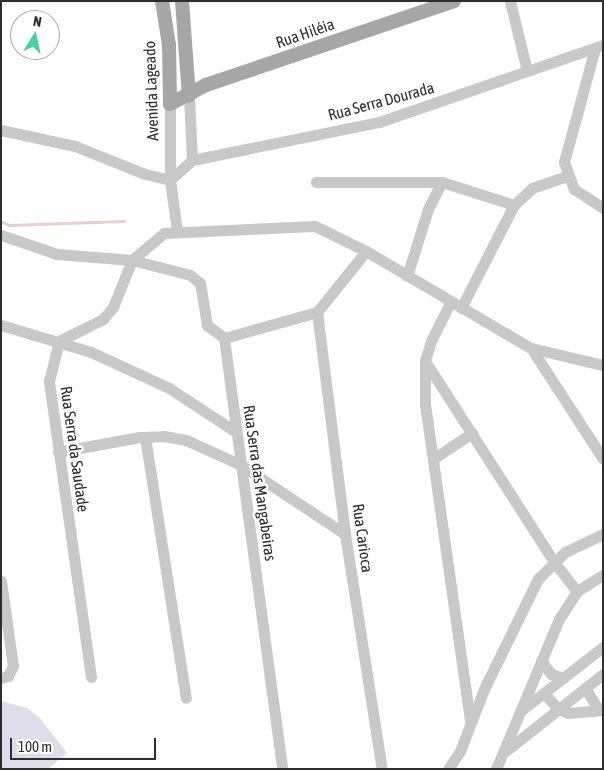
<!DOCTYPE html>
<meta charset="utf-8">
<style>
body{margin:0}
#map{position:relative;width:604px;height:770px;overflow:hidden;background:#fff;font-family:"Asap Condensed",sans-serif}
div>[style]{position:absolute}
.green>*{inset:0;background:#e0ddea}
.stream>*{height:3px;margin:-1.5px;padding:0 1.5px;transform-origin:1.5px;border-radius:1.5px;background:#e7d1cc}
.minor>*{height:11px;margin:-5.5px;padding:0 5.5px;transform-origin:5.5px;border-radius:5.5px;background:#c8c8c8}
.major>*{height:14px;margin:-7px;padding:0 7px;transform-origin:7px;border-radius:7px;background:#a6a6a6}
span{translate:-50% -50%;white-space:nowrap;text-align:center;line-height:1.15;-webkit-text-stroke:5px #fff;paint-order:stroke}
.street-label{font-size:16px;color:#2e2e2e}
.frame{position:absolute;inset:0;border:2px solid #2e2e2e;pointer-events:none}
.north{position:absolute;left:10px;top:10px;width:50px;height:50px;box-sizing:border-box;background:#fff;border:1px solid #ababab;border-radius:50%;rotate:10deg;font-size:14px;font-weight:700;line-height:20px;text-align:center;color:#2e2e2e}
.north::after{content:'';display:block;margin:auto;width:18px;height:22px;background:#45d0a8;clip-path:polygon(50% 0,100% 100%,50% 72%,0 100%)}
.scale{position:absolute;left:10px;top:738px;width:146px;height:22px;box-sizing:border-box;border:2px solid #2e2e2e;border-top:0;padding-left:6px;font-size:15px;line-height:18px;white-space:nowrap;color:#2e2e2e;-webkit-text-stroke:4px #fff;paint-order:stroke}
</style>
<div id="map">
<div class="green">
<div style="clip-path:polygon(1px 701px,27px 708px,39px 717px,67px 753px,48px 769px,1px 769px)"></div>
</div>
<div class="stream">
<div style="left:1px;top:221px;width:9px;rotate:27deg"></div>
<div style="left:9px;top:225px;width:115px;rotate:-2deg"></div>
</div>
<div class="minor">
<div style="left:510px;top:1px;width:72px;rotate:76.3deg"></div>
<div style="left:595px;top:48px;width:118px;rotate:105.2deg"></div>
<div style="left:564px;top:162px;width:29px;rotate:70deg"></div>
<div style="left:574px;top:189px;width:35px;rotate:33deg"></div>
<div style="left:189px;top:96px;width:64px;rotate:87.3deg"></div>
<div style="left:170px;top:104px;width:76px;rotate:90deg"></div>
<div style="left:170px;top:180px;width:51px;rotate:82.2deg"></div>
<div style="left:1px;top:130px;width:76px;rotate:12.2deg"></div>
<div style="left:75px;top:146px;width:75px;rotate:21.8deg"></div>
<div style="left:145px;top:174px;width:26px;rotate:13deg"></div>
<div style="left:170px;top:180px;width:30px;rotate:-42deg"></div>
<div style="left:192px;top:160px;width:191px;rotate:-11.5deg"></div>
<div style="left:379px;top:122px;width:237px;rotate:-19deg"></div>
<div style="left:316px;top:182px;width:126px"></div>
<div style="left:442px;top:182px;width:76px;rotate:17.7deg"></div>
<div style="left:1px;top:235px;width:59px;rotate:18.7deg"></div>
<div style="left:57px;top:254px;width:75px;rotate:4.6deg"></div>
<div style="left:132px;top:260px;width:60px;rotate:14.5deg"></div>
<div style="left:190px;top:275px;width:13px;rotate:39deg"></div>
<div style="left:200px;top:283px;width:43px;rotate:80.5deg"></div>
<div style="left:207px;top:325px;width:21px;rotate:37deg"></div>
<div style="left:407px;top:276px;width:70px;rotate:-72.6deg"></div>
<div style="left:428px;top:209px;width:30px;rotate:-63deg"></div>
<div style="left:450px;top:303px;width:42px;rotate:116.6deg"></div>
<div style="left:431px;top:341px;width:21px;rotate:107deg"></div>
<div style="left:425px;top:361px;width:43px;rotate:90deg"></div>
<div style="left:425px;top:404px;width:321px;rotate:81.9deg"></div>
<div style="left:461px;top:308px;width:116px;rotate:-62.8deg"></div>
<div style="left:514px;top:205px;width:25px;rotate:-43deg"></div>
<div style="left:532px;top:188px;width:37px;rotate:-19deg"></div>
<div style="left:317px;top:312px;width:224px;rotate:82.8deg"></div>
<div style="left:345px;top:534px;width:238px;rotate:81.1deg"></div>
<div style="left:1px;top:325px;width:94px;rotate:16.7deg"></div>
<div style="left:91px;top:352px;width:86px;rotate:24.8deg"></div>
<div style="left:169px;top:388px;width:80px;rotate:33.3deg"></div>
<div style="left:224px;top:338px;width:435px;rotate:82.3deg"></div>
<div style="left:224px;top:338px;width:97px;rotate:-15.6deg"></div>
<div style="left:317px;top:312px;width:78px;rotate:-51.2deg"></div>
<div style="left:531px;top:348px;width:132px;rotate:57deg"></div>
<div style="left:425px;top:361px;width:239px;rotate:57.3deg"></div>
<div style="left:554px;top:562px;width:37px;rotate:52deg"></div>
<div style="left:145px;top:437px;width:264px;rotate:81.1deg"></div>
<div style="left:58px;top:452px;width:83px;rotate:-10.4deg"></div>
<div style="left:140px;top:437px;width:24px;rotate:-2deg"></div>
<div style="left:164px;top:436px;width:22px;rotate:10deg"></div>
<div style="left:186px;top:440px;width:60px;rotate:24.4deg"></div>
<div style="left:241px;top:465px;width:125px;rotate:33.6deg"></div>
<div style="left:433px;top:459px;width:47px;rotate:-33.7deg"></div>
<div style="left:1px;top:581px;width:86px;rotate:82deg"></div>
<div style="left:13px;top:666px;width:11px;rotate:117deg"></div>
<div style="left:8px;top:676px;width:7px;rotate:164deg"></div>
<div style="left:541px;top:661px;width:16px;rotate:52deg"></div>
<div style="left:551px;top:674px;width:13px;rotate:18deg"></div>
<div style="left:91px;top:677px;width:299px;rotate:-98.1deg"></div>
<div style="left:49px;top:381px;width:41px;rotate:-76deg"></div>
<div style="left:59px;top:341px;width:49px;rotate:-26.6deg"></div>
<div style="left:103px;top:319px;width:16px;rotate:-50deg"></div>
<div style="left:113px;top:307px;width:51px;rotate:-68deg"></div>
<div style="left:132px;top:260px;width:42px;rotate:-40.2deg"></div>
<div style="left:164px;top:233px;width:151px;rotate:-2.7deg"></div>
<div style="left:315px;top:226px;width:57px;rotate:26.1deg"></div>
<div style="left:366px;top:251px;width:191px;rotate:30.5deg"></div>
<div style="left:531px;top:348px;width:74px;rotate:13.3deg"></div>
<div style="left:585px;top:688px;width:26px;rotate:58deg"></div>
<div style="left:544px;top:693px;width:20px;rotate:49deg"></div>
<div style="left:557px;top:708px;width:12px;rotate:24deg"></div>
<div style="left:568px;top:713px;width:35px;rotate:-5deg"></div>
<div style="left:523px;top:709px;width:101px;rotate:-37.8deg"></div>
<div style="left:507px;top:750px;width:122px;rotate:-38.4deg"></div>
<div style="left:448px;top:769px;width:22px;rotate:-56deg"></div>
<div style="left:460px;top:751px;width:66px;rotate:-68.8deg"></div>
<div style="left:484px;top:689px;width:123px;rotate:-63.9deg"></div>
<div style="left:538px;top:579px;width:38px;rotate:-45deg"></div>
<div style="left:565px;top:552px;width:42px;rotate:-25.3deg"></div>
<div style="left:496px;top:769px;width:163px;rotate:-67.2deg"></div>
<div style="left:559px;top:619px;width:33px;rotate:-57deg"></div>
<div style="left:577px;top:591px;width:31px;rotate:-32deg"></div>
</div>
<div class="major">
<div style="left:162px;top:1px;width:45px;rotate:81deg"></div>
<div style="left:169px;top:45px;width:59px;rotate:89deg"></div>
<div style="left:170px;top:104px;width:41px;rotate:-27.8deg"></div>
<div style="left:206px;top:85px;width:262px;rotate:-18.7deg"></div>
<div style="left:182px;top:1px;width:95px;rotate:85.8deg"></div>
</div>
<div class="street-label">
<span style="left:305px;top:33px;rotate:-19deg">Rua Hiléia</span>
<span style="left:151px;top:91px;rotate:-92deg">Avenida Lageado</span>
<span style="left:381px;top:101px;rotate:-15deg">Rua Serra Dourada</span>
<span style="left:75px;top:449px;rotate:82deg">Rua Serra da Saudade</span>
<span style="left:260px;top:483px;rotate:82deg">Rua Serra das Mangabeiras</span>
<span style="left:363px;top:538px;rotate:82deg">Rua Carioca</span>
</div>
<div class="frame"></div>
<div class="north">N</div>
<div class="scale">100 m</div>
</div>
